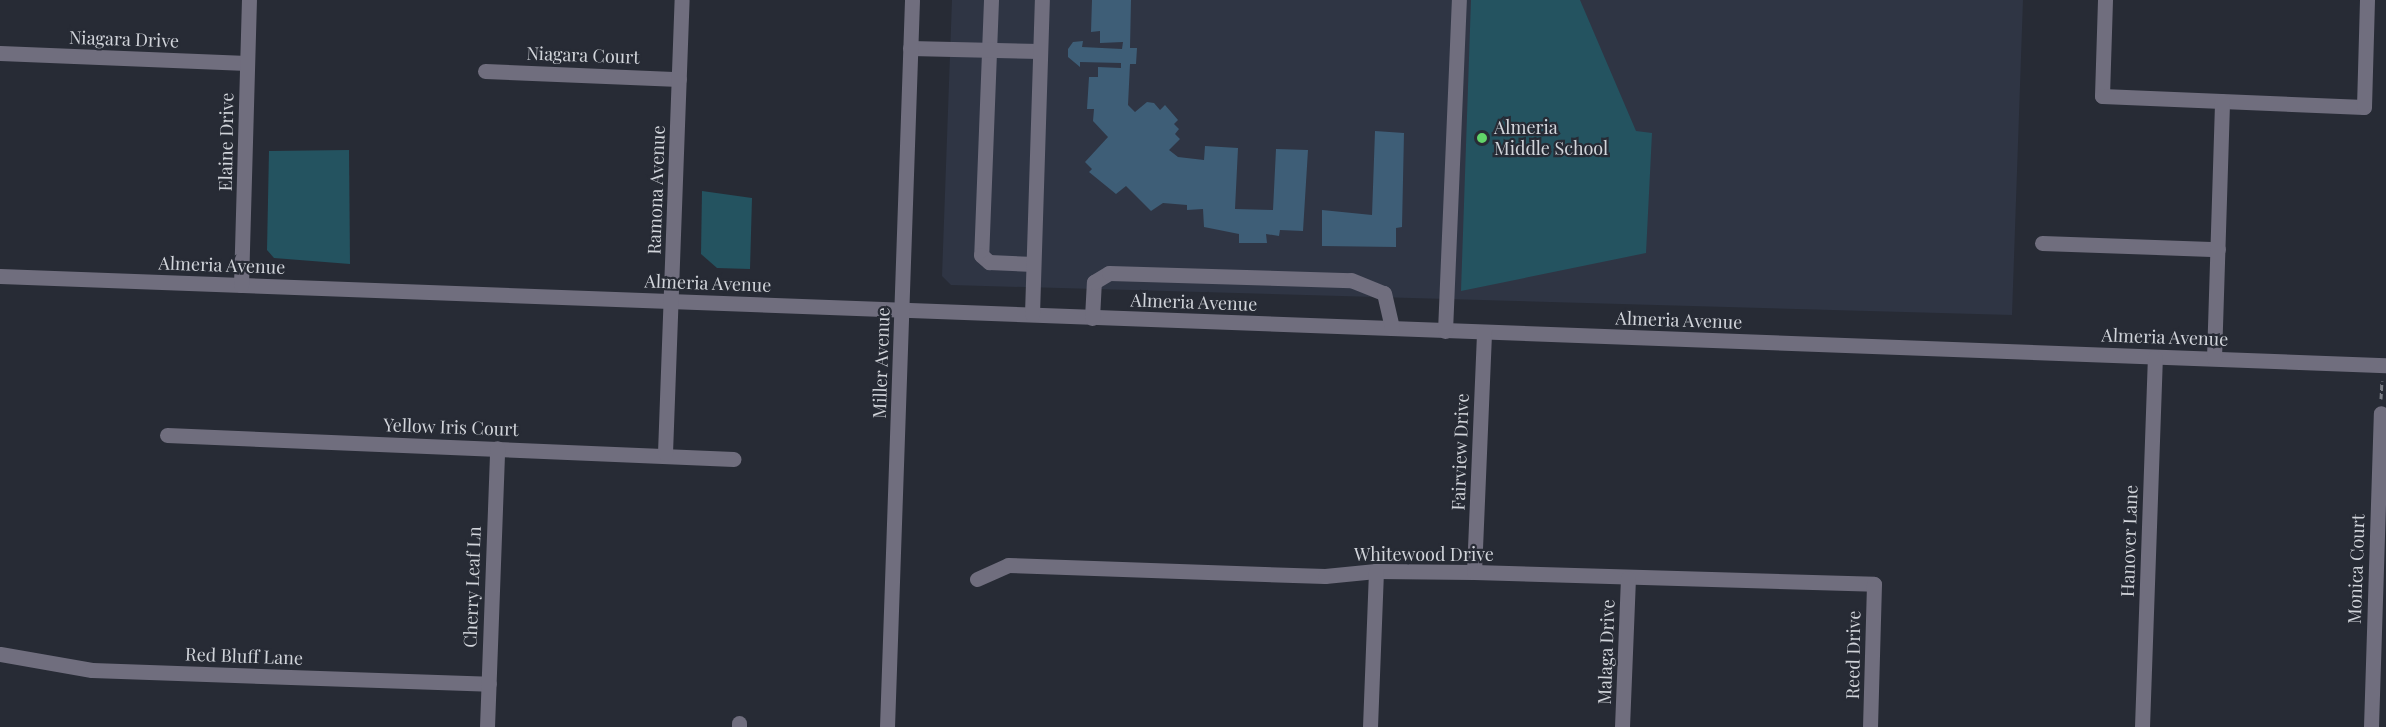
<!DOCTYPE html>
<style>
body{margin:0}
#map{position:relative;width:2386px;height:727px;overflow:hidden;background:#272b35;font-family:"Playfair Display",serif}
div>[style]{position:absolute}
.built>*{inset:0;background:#2f3544}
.water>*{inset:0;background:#245360}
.building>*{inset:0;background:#3e5e77}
.path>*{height:3px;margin-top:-1.5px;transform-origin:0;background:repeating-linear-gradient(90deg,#797c84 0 6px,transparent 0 9px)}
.minor>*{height:15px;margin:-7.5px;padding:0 7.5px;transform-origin:7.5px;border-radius:7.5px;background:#706e7e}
.dots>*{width:16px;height:16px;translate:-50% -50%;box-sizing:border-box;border:3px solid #272b35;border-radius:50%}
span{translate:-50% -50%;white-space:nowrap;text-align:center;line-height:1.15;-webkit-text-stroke:4.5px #272b35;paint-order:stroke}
.street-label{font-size:18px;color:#d1d4da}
.poi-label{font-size:18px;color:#d1d4da}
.left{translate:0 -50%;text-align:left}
</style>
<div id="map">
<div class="built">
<div style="clip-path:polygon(952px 0,2023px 0,2012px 315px,951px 285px,942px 276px)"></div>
</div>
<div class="water">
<div style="clip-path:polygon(1471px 0,1580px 0,1636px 131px,1652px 133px,1646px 253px,1461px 291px)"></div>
<div style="clip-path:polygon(349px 150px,350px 264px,274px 258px,267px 250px,269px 151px)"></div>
<div style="clip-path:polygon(702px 191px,752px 198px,750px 269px,717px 268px,701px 254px)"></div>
</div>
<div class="building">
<div style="clip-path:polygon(1092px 0,1131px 0,1130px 48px,1137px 48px,1136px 64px,1130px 64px,1128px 105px,1135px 112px,1147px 102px,1154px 103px,1160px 110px,1165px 105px,1178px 120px,1174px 124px,1179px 129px,1175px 134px,1180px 139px,1169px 150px,1178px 157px,1204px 160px,1205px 146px,1238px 148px,1235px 209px,1273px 210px,1276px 149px,1308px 150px,1303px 231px,1280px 230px,1279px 236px,1266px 234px,1267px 243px,1239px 243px,1239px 234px,1204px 227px,1203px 209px,1187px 210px,1187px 205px,1163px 203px,1151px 211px,1126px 186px,1116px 194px,1089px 172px,1092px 169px,1085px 162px,1108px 137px,1093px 121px,1094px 109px,1087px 109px,1089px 77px,1098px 77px,1098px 67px,1121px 68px,1121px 63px,1080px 62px,1080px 67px,1068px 57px,1068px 49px,1073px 42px,1083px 41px,1082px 47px,1122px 49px,1123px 42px,1100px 43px,1100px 31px,1091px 32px)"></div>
<div style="clip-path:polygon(1375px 131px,1404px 133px,1402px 227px,1396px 228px,1396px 247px,1322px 246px,1322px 210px,1372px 215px)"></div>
</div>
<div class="path">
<div style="left:2381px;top:399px;width:18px;rotate:-87deg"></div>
</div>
<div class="minor">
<div style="left:991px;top:0;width:255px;rotate:92.2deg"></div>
<div style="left:981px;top:255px;width:11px;rotate:41deg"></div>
<div style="left:989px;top:262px;width:44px;rotate:2.6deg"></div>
<div style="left:2105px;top:0;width:96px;rotate:91.8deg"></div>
<div style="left:2102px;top:96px;width:262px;rotate:2.4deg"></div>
<div style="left:2364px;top:107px;width:107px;rotate:-88.4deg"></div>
<div style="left:910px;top:48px;width:129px;rotate:1.3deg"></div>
<div style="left:0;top:53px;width:247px;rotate:2.3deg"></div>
<div style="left:485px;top:71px;width:194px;rotate:2.4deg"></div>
<div style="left:2042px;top:243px;width:176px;rotate:2deg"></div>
<div style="left:0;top:276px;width:2388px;rotate:2.14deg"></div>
<div style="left:241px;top:285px;width:285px;rotate:-88.4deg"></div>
<div style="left:1032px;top:314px;width:314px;rotate:-88.2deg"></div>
<div style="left:1092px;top:318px;width:36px;rotate:-87deg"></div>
<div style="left:1094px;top:282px;width:17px;rotate:-31deg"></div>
<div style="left:1109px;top:273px;width:242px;rotate:1.7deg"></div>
<div style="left:1351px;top:280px;width:35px;rotate:22deg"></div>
<div style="left:1384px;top:293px;width:36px;rotate:77deg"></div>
<div style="left:1445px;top:331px;width:331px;rotate:-87.6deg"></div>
<div style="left:2214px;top:358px;width:257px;rotate:-88.2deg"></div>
<div style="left:167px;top:435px;width:567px;rotate:2.43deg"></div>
<div style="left:665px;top:453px;width:453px;rotate:-87.9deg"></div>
<div style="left:1474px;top:572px;width:239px;rotate:-87.6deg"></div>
<div style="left:977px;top:579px;width:34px;rotate:-24deg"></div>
<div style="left:1008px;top:565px;width:317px;rotate:2deg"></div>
<div style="left:1325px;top:576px;width:51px;rotate:-5.6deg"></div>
<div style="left:1376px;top:571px;width:98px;rotate:0.6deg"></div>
<div style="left:1474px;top:572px;width:400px;rotate:1.7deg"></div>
<div style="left:1874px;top:584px;width:143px;rotate:91.6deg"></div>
<div style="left:0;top:654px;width:93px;rotate:9.9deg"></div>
<div style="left:92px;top:670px;width:397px;rotate:2deg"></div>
<div style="left:487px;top:727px;width:279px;rotate:-87.9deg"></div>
<div style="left:739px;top:727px;width:4px;rotate:-90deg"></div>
<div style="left:887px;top:727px;width:727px;rotate:-88.03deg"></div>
<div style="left:1370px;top:727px;width:156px;rotate:-87.8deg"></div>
<div style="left:1622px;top:727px;width:149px;rotate:-87.7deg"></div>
<div style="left:2142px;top:727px;width:370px;rotate:-88deg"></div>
<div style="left:2371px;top:727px;width:314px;rotate:-88.2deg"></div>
</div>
<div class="dots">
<div style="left:1482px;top:138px;background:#62d469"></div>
</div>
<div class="street-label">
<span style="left:124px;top:39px;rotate:2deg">Niagara Drive</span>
<span style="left:583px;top:55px;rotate:2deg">Niagara Court</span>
<span style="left:226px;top:142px;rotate:-89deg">Elaine Drive</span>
<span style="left:656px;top:190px;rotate:-88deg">Ramona Avenue</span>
<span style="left:222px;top:265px;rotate:2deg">Almeria Avenue</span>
<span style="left:708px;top:283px;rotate:2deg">Almeria Avenue</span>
<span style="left:1194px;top:302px;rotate:2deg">Almeria Avenue</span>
<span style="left:1679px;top:320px;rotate:2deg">Almeria Avenue</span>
<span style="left:2165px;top:337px;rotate:2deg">Almeria Avenue</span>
<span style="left:881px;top:363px;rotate:-88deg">Miller Avenue</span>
<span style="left:451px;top:427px;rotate:2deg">Yellow Iris Court</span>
<span style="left:1460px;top:452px;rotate:-88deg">Fairview Drive</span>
<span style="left:2129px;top:541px;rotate:-88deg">Hanover Lane</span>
<span style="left:1424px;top:554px">Whitewood Drive</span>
<span style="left:2356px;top:569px;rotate:-88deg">Monica Court</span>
<span style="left:472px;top:587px;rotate:-88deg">Cherry Leaf Ln</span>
<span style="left:1606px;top:652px;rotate:-88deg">Malaga Drive</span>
<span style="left:1853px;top:655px;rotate:-89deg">Reed Drive</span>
<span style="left:244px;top:656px;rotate:2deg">Red Bluff Lane</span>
</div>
<div class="poi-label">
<span class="left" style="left:1494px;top:138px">Almeria<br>Middle School</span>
</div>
</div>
